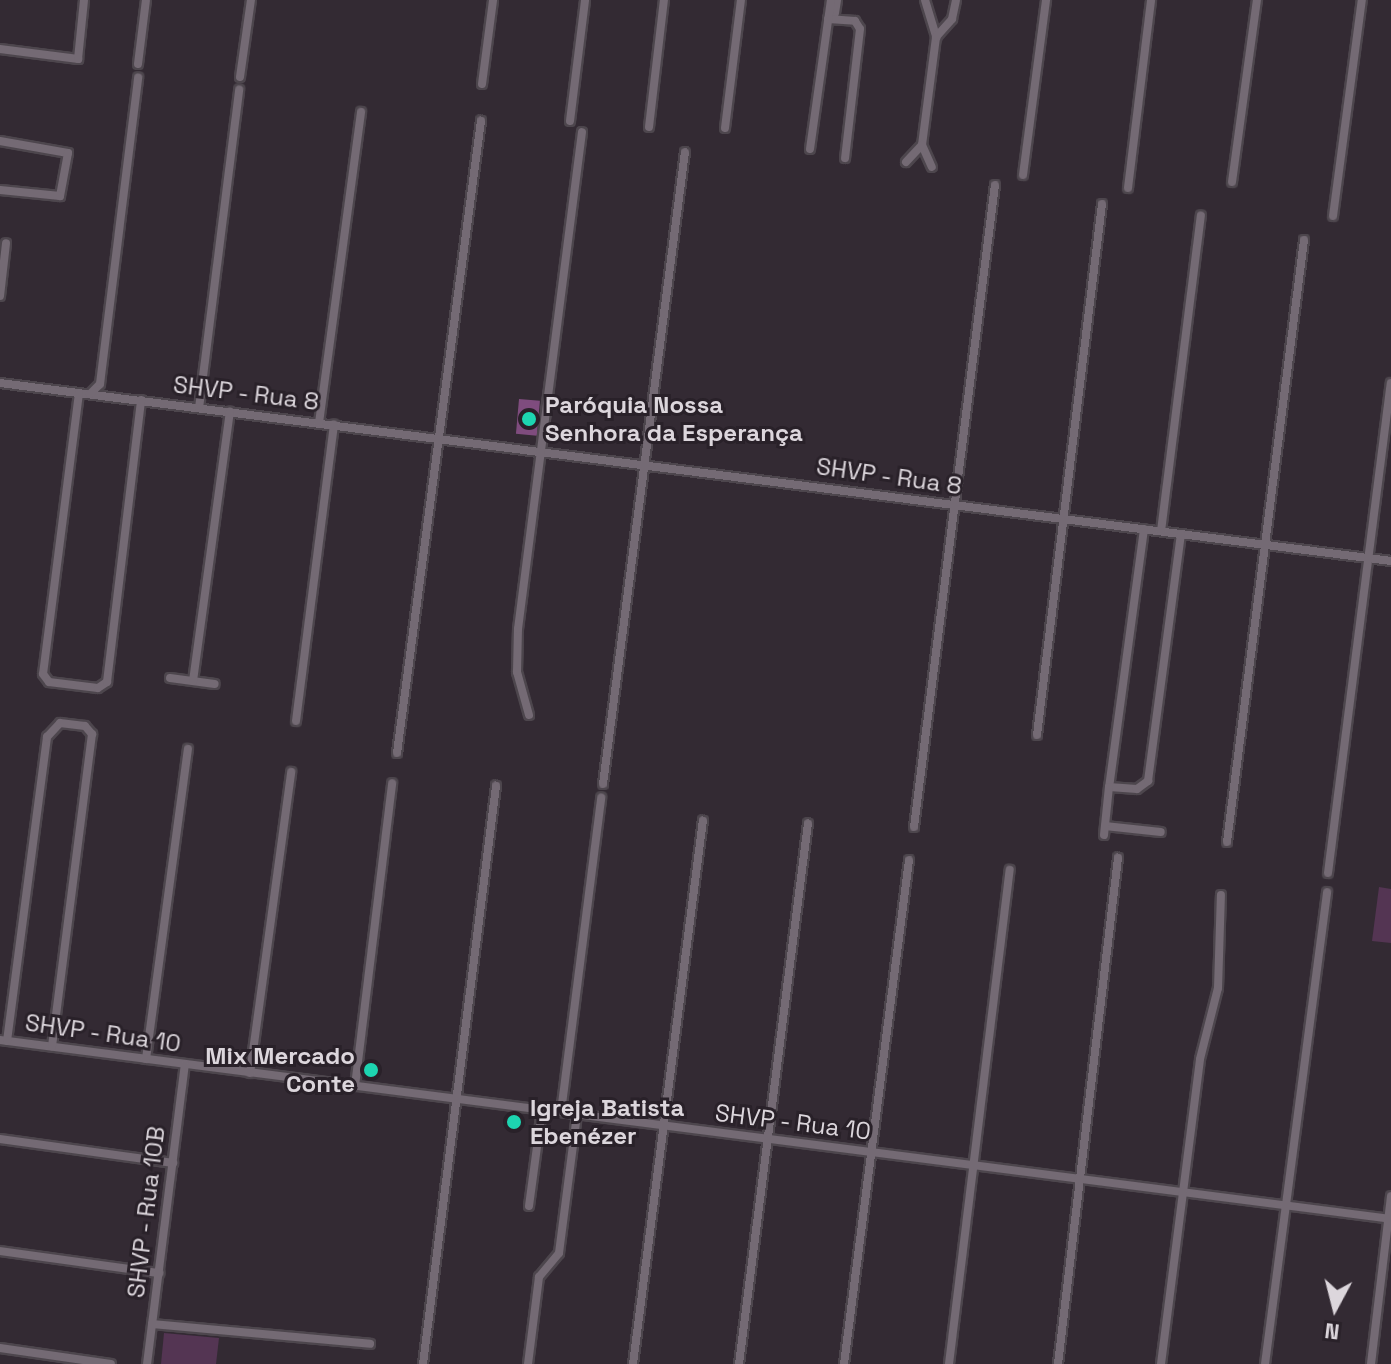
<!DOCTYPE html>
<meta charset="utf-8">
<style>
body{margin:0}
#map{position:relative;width:1391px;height:1364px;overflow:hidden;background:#332a33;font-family:"Space Grotesk",sans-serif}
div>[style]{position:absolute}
.green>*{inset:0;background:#543553}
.building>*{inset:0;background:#7f4c7e;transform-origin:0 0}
.roads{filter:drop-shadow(2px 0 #4d464d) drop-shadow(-2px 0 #4d464d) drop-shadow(0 2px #4d464d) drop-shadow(0 -2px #4d464d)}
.minor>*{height:8px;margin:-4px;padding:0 4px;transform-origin:4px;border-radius:4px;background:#746a74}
.dots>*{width:22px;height:22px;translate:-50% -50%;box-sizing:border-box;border:4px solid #292129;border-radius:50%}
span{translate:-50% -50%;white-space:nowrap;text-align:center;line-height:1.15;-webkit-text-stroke:6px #292129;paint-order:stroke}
.street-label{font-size:24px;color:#dcd6dc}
.poi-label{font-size:24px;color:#dcd6dc;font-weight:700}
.left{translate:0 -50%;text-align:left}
.right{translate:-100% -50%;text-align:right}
.north{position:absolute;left:1295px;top:1268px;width:80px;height:80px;-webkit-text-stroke:6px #292129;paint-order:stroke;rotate:187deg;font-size:22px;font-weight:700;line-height:32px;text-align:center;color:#dcd6dc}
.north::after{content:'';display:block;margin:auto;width:28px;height:36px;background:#dcd6dc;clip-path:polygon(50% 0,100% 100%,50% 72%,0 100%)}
</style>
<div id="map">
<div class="green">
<div style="clip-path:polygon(1379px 887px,1391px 889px,1391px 943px,1372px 941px)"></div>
<div style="clip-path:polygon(164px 1333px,219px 1338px,216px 1364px,161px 1364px)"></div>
</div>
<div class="building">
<div style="left:519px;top:399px;width:21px;height:35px;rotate:5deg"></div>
</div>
<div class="roads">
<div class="minor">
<div style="left:925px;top:0;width:39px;rotate:73deg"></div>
<div style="left:835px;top:13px;width:13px;rotate:-81deg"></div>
<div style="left:828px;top:19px;width:27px;rotate:4deg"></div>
<div style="left:855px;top:21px;width:9px;rotate:58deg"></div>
<div style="left:860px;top:29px;width:130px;rotate:96.6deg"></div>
<div style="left:0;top:49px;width:79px;rotate:7.3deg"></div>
<div style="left:78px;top:59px;width:59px;rotate:-84.2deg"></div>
<div style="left:138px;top:64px;width:64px;rotate:-82.9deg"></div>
<div style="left:240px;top:77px;width:78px;rotate:-81.9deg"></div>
<div style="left:482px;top:84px;width:85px;rotate:-82.5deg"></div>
<div style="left:570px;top:121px;width:122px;rotate:-82.9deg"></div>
<div style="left:649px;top:127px;width:128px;rotate:-83.3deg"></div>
<div style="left:725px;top:128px;width:129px;rotate:-82.9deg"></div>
<div style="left:0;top:141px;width:69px;rotate:10deg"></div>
<div style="left:68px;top:153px;width:44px;rotate:100.5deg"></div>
<div style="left:60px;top:196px;width:60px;rotate:-174.3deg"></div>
<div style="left:922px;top:145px;width:109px;rotate:-82.6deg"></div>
<div style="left:936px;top:37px;width:24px;rotate:-48deg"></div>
<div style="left:952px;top:19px;width:19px;rotate:-78deg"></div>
<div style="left:810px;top:149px;width:150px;rotate:-82deg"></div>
<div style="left:906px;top:162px;width:23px;rotate:-47deg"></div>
<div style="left:922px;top:145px;width:24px;rotate:66deg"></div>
<div style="left:1023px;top:175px;width:177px;rotate:-82.5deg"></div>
<div style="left:1232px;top:182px;width:184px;rotate:-82.2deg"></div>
<div style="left:1128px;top:188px;width:189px;rotate:-83deg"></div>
<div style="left:1333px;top:216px;width:218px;rotate:-82.4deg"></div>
<div style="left:0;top:296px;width:53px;rotate:-83.5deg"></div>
<div style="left:0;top:383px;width:1402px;rotate:7.29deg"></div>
<div style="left:79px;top:393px;width:283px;rotate:97.3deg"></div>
<div style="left:43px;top:674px;width:10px;rotate:53deg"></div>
<div style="left:49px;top:682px;width:49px;rotate:7deg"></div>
<div style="left:98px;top:688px;width:11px;rotate:-34deg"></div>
<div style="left:107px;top:682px;width:284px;rotate:-83.1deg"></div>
<div style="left:90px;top:394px;width:14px;rotate:-45deg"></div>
<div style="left:100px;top:384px;width:309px;rotate:-82.9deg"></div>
<div style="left:199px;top:408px;width:321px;rotate:-82.8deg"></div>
<div style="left:319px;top:423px;width:314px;rotate:-82.3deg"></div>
<div style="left:1144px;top:529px;width:260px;rotate:97.7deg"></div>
<div style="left:1109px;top:787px;width:28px;rotate:4deg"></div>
<div style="left:1137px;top:789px;width:14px;rotate:-36deg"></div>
<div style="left:1148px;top:781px;width:249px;rotate:-82.4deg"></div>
<div style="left:1161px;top:531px;width:318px;rotate:-82.8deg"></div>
<div style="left:170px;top:678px;width:45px;rotate:7.6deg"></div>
<div style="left:193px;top:681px;width:272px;rotate:-82.2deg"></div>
<div style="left:529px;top:715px;width:45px;rotate:-105.6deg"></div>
<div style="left:517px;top:672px;width:43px;rotate:-88.7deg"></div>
<div style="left:518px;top:629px;width:501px;rotate:-82.66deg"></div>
<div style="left:296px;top:721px;width:299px;rotate:-82.7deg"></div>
<div style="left:1037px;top:735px;width:535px;rotate:-83.02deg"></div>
<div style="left:397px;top:753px;width:638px;rotate:-82.43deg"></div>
<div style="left:603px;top:784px;width:637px;rotate:-82.61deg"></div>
<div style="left:1105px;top:826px;width:56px;rotate:6.1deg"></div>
<div style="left:914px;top:827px;width:647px;rotate:-82.81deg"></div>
<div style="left:1104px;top:835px;width:48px;rotate:-84.1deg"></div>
<div style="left:1227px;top:842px;width:607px;rotate:-82.71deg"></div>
<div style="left:1328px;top:873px;width:494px;rotate:-82.7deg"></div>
<div style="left:0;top:1040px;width:1402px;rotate:7.33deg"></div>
<div style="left:7px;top:1041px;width:307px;rotate:-82.5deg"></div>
<div style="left:47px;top:737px;width:19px;rotate:-47deg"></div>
<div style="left:60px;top:723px;width:25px;rotate:7deg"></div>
<div style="left:85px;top:726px;width:11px;rotate:49deg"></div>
<div style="left:92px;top:734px;width:315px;rotate:97.3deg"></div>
<div style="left:146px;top:1059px;width:313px;rotate:-82.3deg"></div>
<div style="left:250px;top:1073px;width:304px;rotate:-82.2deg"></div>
<div style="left:355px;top:1086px;width:305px;rotate:-83deg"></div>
<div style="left:561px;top:1112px;width:317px;rotate:-82.7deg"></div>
<div style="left:0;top:1139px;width:175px;rotate:7.9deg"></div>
<div style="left:529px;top:1206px;width:97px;rotate:-82.3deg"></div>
<div style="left:0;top:1251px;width:161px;rotate:7.9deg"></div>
<div style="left:152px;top:1324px;width:219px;rotate:5.2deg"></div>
<div style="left:0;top:1348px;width:112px;rotate:8.2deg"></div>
<div style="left:147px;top:1364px;width:302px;rotate:-82.8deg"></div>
<div style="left:423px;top:1364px;width:583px;rotate:-82.8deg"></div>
<div style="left:528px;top:1364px;width:88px;rotate:-82.8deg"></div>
<div style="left:539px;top:1277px;width:31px;rotate:-50deg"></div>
<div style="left:559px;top:1253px;width:139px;rotate:-82.6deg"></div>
<div style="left:633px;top:1364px;width:548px;rotate:-82.67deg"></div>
<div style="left:739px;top:1364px;width:545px;rotate:-82.73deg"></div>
<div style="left:844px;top:1364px;width:508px;rotate:-82.65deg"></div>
<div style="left:949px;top:1364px;width:498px;rotate:-83deg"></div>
<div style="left:1058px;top:1364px;width:510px;rotate:-83.24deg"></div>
<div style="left:1161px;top:1364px;width:307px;rotate:-82.7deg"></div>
<div style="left:1200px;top:1059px;width:73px;rotate:-75.8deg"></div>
<div style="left:1218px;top:988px;width:93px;rotate:-88.2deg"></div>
<div style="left:1265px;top:1364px;width:476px;rotate:-82.5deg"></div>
<div style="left:1371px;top:1364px;width:169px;rotate:-83.2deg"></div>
</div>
</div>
<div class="dots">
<div style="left:529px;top:419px;background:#1dd5b1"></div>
<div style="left:371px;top:1070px;background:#1dd5b1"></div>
<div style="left:514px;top:1122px;background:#1dd5b1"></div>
</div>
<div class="street-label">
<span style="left:246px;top:393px;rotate:7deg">SHVP - Rua 8</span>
<span style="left:889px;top:476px;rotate:8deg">SHVP - Rua 8</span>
<span style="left:103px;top:1033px;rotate:8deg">SHVP - Rua 10</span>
<span style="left:793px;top:1122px;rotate:7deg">SHVP - Rua 10</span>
<span style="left:146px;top:1212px;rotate:-83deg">SHVP - Rua 10B</span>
</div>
<div class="poi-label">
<span class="left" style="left:545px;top:419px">Paróquia Nossa<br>Senhora da Esperança</span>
<span class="right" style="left:355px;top:1070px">Mix Mercado<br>Conte</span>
<span class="left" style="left:530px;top:1122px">Igreja Batista<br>Ebenézer</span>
</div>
<div class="north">N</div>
</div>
